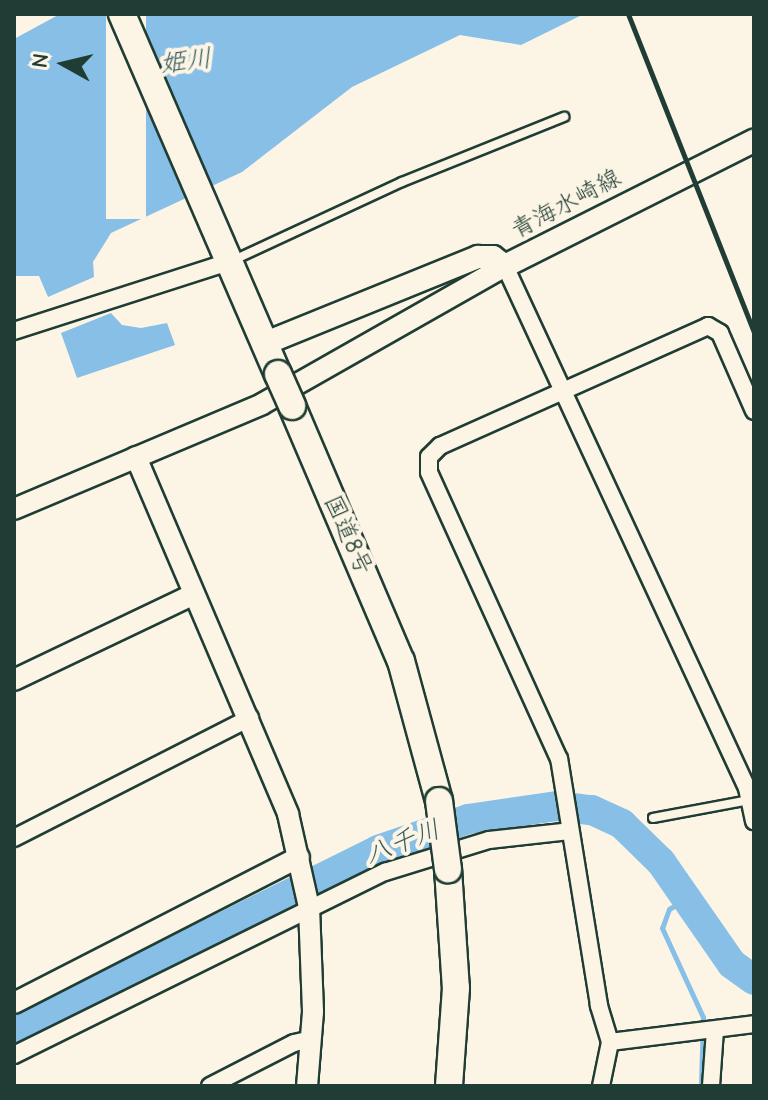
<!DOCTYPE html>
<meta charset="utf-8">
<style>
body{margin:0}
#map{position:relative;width:768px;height:1100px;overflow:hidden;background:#fcf5e5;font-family:"Comic Neue","Klee One",sans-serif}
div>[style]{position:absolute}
.water>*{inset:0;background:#88bfe6}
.pier>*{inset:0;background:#fcf5e5;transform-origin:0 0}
.stream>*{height:5px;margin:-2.5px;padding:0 2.5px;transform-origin:2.5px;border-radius:2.5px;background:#88bfe6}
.river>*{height:30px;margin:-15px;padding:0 15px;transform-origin:15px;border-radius:15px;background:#88bfe6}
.roads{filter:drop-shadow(2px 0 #1f3d34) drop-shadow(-2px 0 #1f3d34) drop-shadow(0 2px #1f3d34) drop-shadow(0 -2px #1f3d34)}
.service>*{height:8px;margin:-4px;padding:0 4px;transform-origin:4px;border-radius:4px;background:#fcf5e5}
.minor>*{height:16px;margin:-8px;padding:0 8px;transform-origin:8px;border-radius:8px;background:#fcf5e5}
.tertiary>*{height:20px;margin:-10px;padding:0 10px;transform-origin:10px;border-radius:10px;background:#fcf5e5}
.secondary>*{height:22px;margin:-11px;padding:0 11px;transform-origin:11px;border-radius:11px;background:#fcf5e5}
.trunk>*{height:26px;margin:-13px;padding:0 13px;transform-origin:13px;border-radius:13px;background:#fcf5e5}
.rail>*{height:5px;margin:-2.5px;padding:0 2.5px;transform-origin:2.5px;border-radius:2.5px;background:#1f3d34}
.bridges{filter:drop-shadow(2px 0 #1f3d34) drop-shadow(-2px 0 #1f3d34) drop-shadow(0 2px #1f3d34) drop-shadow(0 -2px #1f3d34)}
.trunk-bridge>*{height:26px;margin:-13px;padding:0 13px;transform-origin:13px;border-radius:13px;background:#fcf5e5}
span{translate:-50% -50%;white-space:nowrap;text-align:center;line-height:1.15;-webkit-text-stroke:8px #fcf5e5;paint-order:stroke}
.street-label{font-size:24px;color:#1f3d34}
.water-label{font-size:26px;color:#395e60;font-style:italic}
.frame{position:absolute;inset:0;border:16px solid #1f3d34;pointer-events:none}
.north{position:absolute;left:24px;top:24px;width:80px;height:80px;-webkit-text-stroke:6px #fcf5e5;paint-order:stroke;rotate:278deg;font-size:22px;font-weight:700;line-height:32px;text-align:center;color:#1f3d34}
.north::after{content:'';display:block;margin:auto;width:28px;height:36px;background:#1f3d34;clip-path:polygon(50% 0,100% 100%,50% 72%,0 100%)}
</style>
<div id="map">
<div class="water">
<div style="clip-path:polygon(60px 14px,584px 14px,521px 45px,460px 35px,352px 87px,242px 172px,111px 233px,93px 262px,94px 277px,48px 297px,39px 276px,14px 276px,14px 39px)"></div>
<div style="clip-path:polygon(111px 313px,122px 325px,141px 328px,167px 323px,175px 345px,77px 378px,61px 333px)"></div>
</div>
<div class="pier">
<div style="left:106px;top:14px;width:40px;height:205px"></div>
</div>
<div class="stream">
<div style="left:684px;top:900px;width:17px;rotate:149deg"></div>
<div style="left:669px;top:909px;width:20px;rotate:110deg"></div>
<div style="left:662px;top:928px;width:98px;rotate:65.3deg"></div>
<div style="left:703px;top:1017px;width:69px;rotate:91.7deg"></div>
</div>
<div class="river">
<div style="left:14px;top:1031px;width:407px;rotate:-26.4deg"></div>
<div style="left:378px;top:850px;width:95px;rotate:-19deg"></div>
<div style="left:468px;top:819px;width:90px;rotate:-8.3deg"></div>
<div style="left:557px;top:806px;width:35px;rotate:7deg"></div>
<div style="left:592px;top:810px;width:33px;rotate:25deg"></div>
<div style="left:622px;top:824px;width:54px;rotate:44.3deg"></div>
<div style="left:661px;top:862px;width:124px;rotate:55.2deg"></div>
<div style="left:732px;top:964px;width:27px;rotate:36deg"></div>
</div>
<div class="roads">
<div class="service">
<div style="left:234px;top:260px;width:185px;rotate:-24.9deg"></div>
<div style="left:402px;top:182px;width:175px;rotate:-21.9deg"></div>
<div style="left:653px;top:818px;width:98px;rotate:-10.6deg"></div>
</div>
<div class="minor">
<div style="left:505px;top:266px;width:575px;rotate:65.13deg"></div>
<div style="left:747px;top:788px;width:34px;rotate:78deg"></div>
<div style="left:14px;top:331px;width:226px;rotate:-17.8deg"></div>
<div style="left:14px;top:838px;width:265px;rotate:-27deg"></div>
<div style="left:610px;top:1042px;width:145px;rotate:-7.1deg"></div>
<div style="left:14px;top:1055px;width:414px;rotate:-26.3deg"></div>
<div style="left:385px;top:872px;width:109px;rotate:-17.1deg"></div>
<div style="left:489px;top:840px;width:81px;rotate:-6.3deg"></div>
<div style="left:210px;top:1086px;width:94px;rotate:-27.1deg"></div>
<div style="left:294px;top:1043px;width:18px;rotate:-13deg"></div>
<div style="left:601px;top:1086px;width:45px;rotate:-78.4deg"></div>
<div style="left:610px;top:1042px;width:39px;rotate:-107deg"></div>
<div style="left:599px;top:1005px;width:249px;rotate:-99.2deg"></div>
<div style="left:559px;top:759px;width:315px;rotate:-114.4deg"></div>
<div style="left:429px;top:472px;width:15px;rotate:-90deg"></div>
<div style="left:429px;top:457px;width:16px;rotate:-45deg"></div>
<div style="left:440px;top:446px;width:294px;rotate:-24.1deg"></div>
<div style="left:708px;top:326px;width:14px;rotate:30deg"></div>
<div style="left:720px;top:333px;width:85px;rotate:66.4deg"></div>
<div style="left:711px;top:1086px;width:56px;rotate:-85.9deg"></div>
</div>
<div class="tertiary">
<div style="left:136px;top:457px;width:388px;rotate:66.9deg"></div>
<div style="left:288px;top:814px;width:95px;rotate:77.3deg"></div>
<div style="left:309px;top:907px;width:105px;rotate:87.8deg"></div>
<div style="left:313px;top:1012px;width:74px;rotate:94.6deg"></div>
<div style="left:14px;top:509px;width:269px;rotate:-22.9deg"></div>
<div style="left:262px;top:404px;width:279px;rotate:-29.6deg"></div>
<div style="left:14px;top:680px;width:199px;rotate:-25.5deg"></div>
<div style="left:14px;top:1003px;width:320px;rotate:-27.1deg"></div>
</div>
<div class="secondary">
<div style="left:266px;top:343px;width:229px;rotate:-22.1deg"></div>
<div style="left:478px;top:257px;width:15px"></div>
<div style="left:493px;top:257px;width:15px;rotate:37deg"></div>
<div style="left:505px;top:266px;width:279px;rotate:-26.7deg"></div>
</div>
<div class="trunk">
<div style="left:122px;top:14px;width:392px;rotate:66.6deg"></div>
<div style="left:292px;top:406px;width:277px;rotate:66.9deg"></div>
<div style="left:401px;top:661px;width:145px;rotate:74.8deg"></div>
<div style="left:448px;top:869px;width:119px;rotate:86.2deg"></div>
<div style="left:456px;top:988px;width:98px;rotate:94.1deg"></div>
</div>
</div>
<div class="rail">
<div style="left:628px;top:14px;width:342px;rotate:68.4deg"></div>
</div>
<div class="bridges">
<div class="trunk-bridge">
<div style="left:278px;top:374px;width:35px;rotate:66deg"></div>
<div style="left:439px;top:801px;width:69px;rotate:82.5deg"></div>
</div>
</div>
<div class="street-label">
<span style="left:566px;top:204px;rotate:-28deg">青海水崎線</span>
<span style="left:348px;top:535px;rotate:66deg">国道8号</span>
</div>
<div class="water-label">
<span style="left:186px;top:62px;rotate:-7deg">姫川</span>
<span style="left:403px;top:843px;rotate:-21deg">八千川</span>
</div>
<div class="frame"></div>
<div class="north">N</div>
</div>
